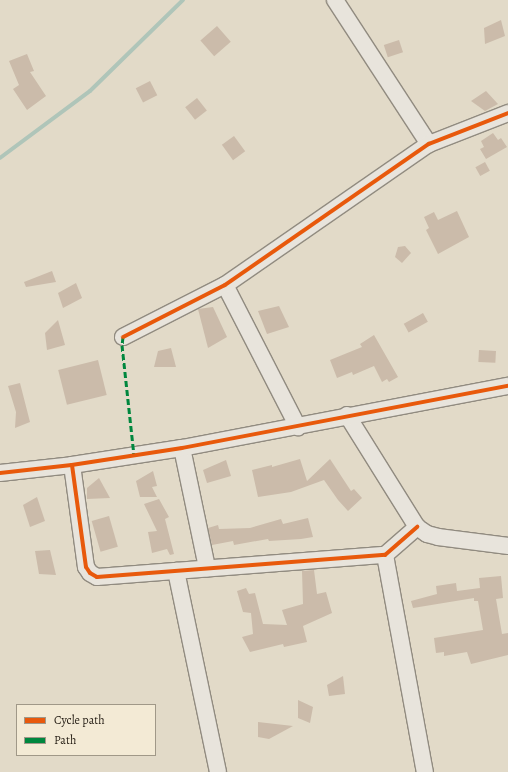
<!DOCTYPE html>
<style>
body{margin:0}
#map{position:relative;width:508px;height:772px;overflow:hidden;background:#e2dac8;font-family:Alegreya,serif}
div>[style]{position:absolute}
.stream>*{height:4px;margin:-2px;padding:0 2px;transform-origin:2px;border-radius:2px;background:#afc5b9}
.building>*{inset:0;background:#cbbbaa;transform-origin:0 0}
.roads{filter:drop-shadow(1px 0 #918b80) drop-shadow(-1px 0 #918b80) drop-shadow(0 1px #918b80) drop-shadow(0 -1px #918b80)}
.street>*{height:16px;margin:-8px;padding:0 8px;transform-origin:8px;border-radius:8px;background:#e8e4dc}
.quiet>*{height:3px;margin-top:-1.5px;transform-origin:0;background:repeating-linear-gradient(90deg,#00873e 0 6px,transparent 0 9px)}
.cycleway>*{height:4px;margin:-2px;padding:0 2px;transform-origin:2px;border-radius:2px;background:#e8590c}
span{translate:-50% -50%;white-space:nowrap;text-align:center;line-height:1.15;-webkit-text-stroke:3px #f3ead5;paint-order:stroke}
.legend{position:absolute;left:16px;top:704px;width:140px;height:52px;box-sizing:border-box;background:#f3ead5;border:1px solid #a09888;margin:0;padding:5px 7px;list-style:none;font-size:12px;color:#241d14}
.legend li{display:flex;align-items:center;gap:8px;height:20px}
.legend b{width:20px;border:1px solid #a09888}
</style>
<div id="map">
<div class="stream">
<div style="left:0;top:158px;width:112px;rotate:-36.7deg"></div>
<div style="left:90px;top:91px;width:130px;rotate:-44.4deg"></div>
</div>
<div class="building">
<div style="clip-path:polygon(501px 20px,505px 36px,485px 44px,484px 28px)"></div>
<div style="left:217px;top:26px;width:21px;height:22px;rotate:49deg"></div>
<div style="left:399px;top:40px;width:13px;height:16px;rotate:72deg"></div>
<div style="clip-path:polygon(27px 54px,34px 71px,30px 72px,46px 96px,27px 110px,13px 89px,19px 85px,9px 61px)"></div>
<div style="left:150px;top:81px;width:16px;height:16px;rotate:63deg"></div>
<div style="clip-path:polygon(486px 91px,498px 104px,485px 111px,471px 101px)"></div>
<div style="left:197px;top:98px;width:16px;height:15px;rotate:52deg"></div>
<div style="clip-path:polygon(493px 133px,498px 140px,501px 138px,507px 147px,486px 159px,480px 149px,484px 147px,481px 141px)"></div>
<div style="left:234px;top:136px;width:19px;height:15px;rotate:54deg"></div>
<div style="left:485px;top:162px;width:10px;height:11px;rotate:61deg"></div>
<div style="clip-path:polygon(457px 211px,469px 237px,438px 254px,426px 230px,429px 228px,424px 217px,434px 212px,438px 220px)"></div>
<div style="clip-path:polygon(405px 246px,411px 253px,402px 263px,395px 257px,398px 247px)"></div>
<div style="clip-path:polygon(52px 271px,56px 282px,26px 287px,24px 282px)"></div>
<div style="clip-path:polygon(76px 283px,82px 298px,63px 308px,58px 293px)"></div>
<div style="clip-path:polygon(279px 306px,289px 327px,267px 334px,258px 311px)"></div>
<div style="clip-path:polygon(213px 307px,227px 337px,208px 348px,198px 309px)"></div>
<div style="left:423px;top:313px;width:10px;height:22px;rotate:61deg"></div>
<div style="clip-path:polygon(58px 320px,65px 345px,47px 350px,45px 333px)"></div>
<div style="clip-path:polygon(374px 335px,398px 377px,389px 382px,387px 379px,382px 382px,374px 366px,353px 375px,352px 372px,337px 378px,330px 360px,362px 347px,360px 344px)"></div>
<div style="clip-path:polygon(171px 348px,176px 367px,154px 367px,158px 351px)"></div>
<div style="left:479px;top:350px;width:17px;height:12px;rotate:3deg"></div>
<div style="left:98px;top:360px;width:36px;height:41px;rotate:76deg"></div>
<div style="clip-path:polygon(20px 383px,30px 422px,15px 428px,16px 412px,8px 386px)"></div>
<div style="clip-path:polygon(300px 459px,307px 481px,330px 459px,351px 491px,354px 489px,362px 498px,348px 511px,338px 500px,324px 480px,291px 492px,258px 497px,252px 470px,272px 465px,272px 467px)"></div>
<div style="clip-path:polygon(226px 460px,231px 476px,207px 483px,203px 470px)"></div>
<div style="clip-path:polygon(153px 471px,157px 486px,152px 487px,157px 497px,140px 497px,136px 481px)"></div>
<div style="clip-path:polygon(99px 478px,110px 498px,87px 499px,87px 488px)"></div>
<div style="clip-path:polygon(37px 497px,45px 521px,30px 527px,23px 505px)"></div>
<div style="clip-path:polygon(159px 499px,169px 517px,165px 519px,174px 554px,170px 555px,167px 549px,152px 553px,148px 532px,157px 531px,144px 504px)"></div>
<div style="left:109px;top:516px;width:32px;height:18px;rotate:74deg"></div>
<div style="clip-path:polygon(308px 518px,313px 537px,301px 539px,269px 541px,268px 539px,234px 545px,233px 541px,212px 545px,208px 528px,218px 525px,219px 529px,250px 528px,281px 519px,283px 524px)"></div>
<div style="clip-path:polygon(50px 550px,56px 575px,39px 574px,35px 551px)"></div>
<div style="clip-path:polygon(314px 570px,317px 594px,326px 592px,332px 613px,303px 626px,307px 642px,284px 647px,283px 644px,250px 652px,242px 637px,253px 634px,251px 613px,243px 612px,237px 591px,246px 588px,249px 594px,255px 593px,263px 624px,287px 625px,282px 610px,303px 604px,302px 571px)"></div>
<div style="clip-path:polygon(501px 576px,503px 598px,496px 599px,502px 634px,508px 633px,508px 655px,471px 664px,467px 652px,444px 656px,444px 652px,436px 653px,434px 638px,483px 630px,478px 601px,474px 601px,474px 598px,413px 608px,411px 601px,437px 594px,436px 586px,456px 583px,457px 591px,480px 588px,479px 578px)"></div>
<div style="clip-path:polygon(343px 676px,345px 694px,329px 696px,327px 685px)"></div>
<div style="clip-path:polygon(298px 700px,313px 707px,310px 723px,298px 718px)"></div>
<div style="clip-path:polygon(258px 722px,293px 726px,269px 739px,258px 737px)"></div>
</div>
<div class="roads">
<div class="street">
<div style="left:335px;top:0;width:172px;rotate:56.9deg"></div>
<div style="left:225px;top:285px;width:160px;rotate:62.8deg"></div>
<div style="left:123px;top:337px;width:114px;rotate:-27deg"></div>
<div style="left:225px;top:285px;width:248px;rotate:-34.7deg"></div>
<div style="left:429px;top:144px;width:85px;rotate:-21.4deg"></div>
<div style="left:347px;top:415px;width:132px;rotate:58deg"></div>
<div style="left:417px;top:527px;width:12px;rotate:35deg"></div>
<div style="left:427px;top:534px;width:11px;rotate:15deg"></div>
<div style="left:438px;top:537px;width:71px;rotate:7.3deg"></div>
<div style="left:182px;top:448px;width:123px;rotate:78.2deg"></div>
<div style="left:72px;top:465px;width:103px;rotate:82.2deg"></div>
<div style="left:86px;top:567px;width:7px;rotate:56deg"></div>
<div style="left:90px;top:573px;width:8px;rotate:30deg"></div>
<div style="left:97px;top:577px;width:289px;rotate:-4.4deg"></div>
<div style="left:385px;top:555px;width:43px;rotate:-41.2deg"></div>
<div style="left:0;top:473px;width:72px;rotate:-6.3deg"></div>
<div style="left:72px;top:465px;width:111px;rotate:-8.8deg"></div>
<div style="left:182px;top:448px;width:332px;rotate:-10.8deg"></div>
<div style="left:385px;top:555px;width:221px;rotate:79.6deg"></div>
<div style="left:176px;top:571px;width:205px;rotate:78.2deg"></div>
</div>
</div>
<div class="quiet">
<div style="left:123px;top:337px;width:8px;rotate:97deg"></div>
<div style="left:122px;top:345px;width:112px;rotate:83.8deg"></div>
</div>
<div class="cycleway">
<div style="left:123px;top:337px;width:114px;rotate:-27deg"></div>
<div style="left:225px;top:285px;width:248px;rotate:-34.7deg"></div>
<div style="left:429px;top:144px;width:85px;rotate:-21.4deg"></div>
<div style="left:72px;top:465px;width:103px;rotate:82.2deg"></div>
<div style="left:86px;top:567px;width:7px;rotate:56deg"></div>
<div style="left:90px;top:573px;width:8px;rotate:30deg"></div>
<div style="left:97px;top:577px;width:289px;rotate:-4.4deg"></div>
<div style="left:385px;top:555px;width:43px;rotate:-41.2deg"></div>
<div style="left:0;top:473px;width:72px;rotate:-6.3deg"></div>
<div style="left:72px;top:465px;width:111px;rotate:-8.8deg"></div>
<div style="left:182px;top:448px;width:332px;rotate:-10.8deg"></div>
</div>
<ul class="legend">
<li><b style="height:5px;background:#e8590c"></b>Cycle path</li>
<li><b style="height:5px;background:#00873e"></b>Path</li>
</ul>
</div>
